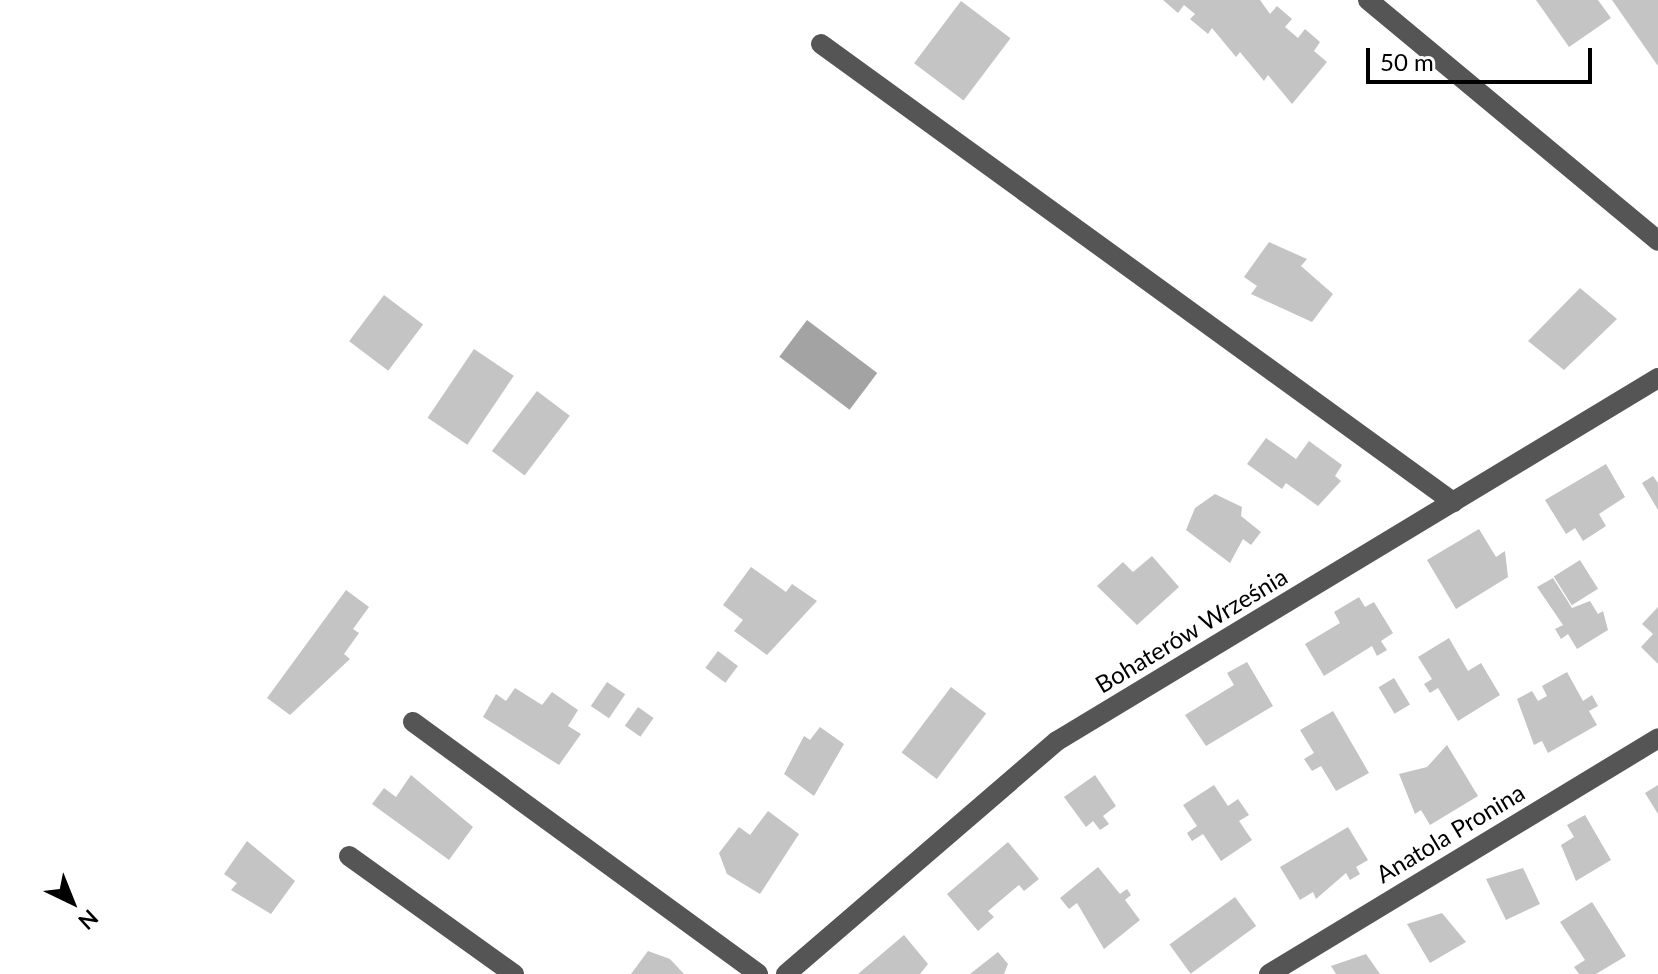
<!DOCTYPE html>
<meta charset="utf-8">
<style>
body{margin:0}
#map{position:relative;width:1658px;height:974px;overflow:hidden;background:#fff;font-family:Lato,sans-serif}
div>[style]{position:absolute}
.water>*{inset:0;background:#a3a3a3;transform-origin:0 0}
.building>*{inset:0;background:#c4c4c4;transform-origin:0 0}
.minor>*{height:20px;margin:-10px;padding:0 10px;transform-origin:10px;border-radius:10px;background:#555}
span{translate:-50% -50%;white-space:nowrap;text-align:center;line-height:1.15;-webkit-text-stroke:7px #fff;paint-order:stroke}
.street-label{font-size:24px;color:#000}
.north{position:absolute;left:32px;top:862px;width:80px;height:80px;-webkit-text-stroke:6px #fff;paint-order:stroke;rotate:137deg;font-size:22px;font-weight:700;line-height:32px;text-align:center;color:#000}
.north::after{content:'';display:block;margin:auto;width:28px;height:36px;background:#000;clip-path:polygon(50% 0,100% 100%,50% 72%,0 100%)}
.scale{position:absolute;left:1366px;top:48px;width:226px;height:36px;box-sizing:border-box;border:4px solid #000;border-top:0;padding-left:10px;font-size:24px;line-height:28px;white-space:nowrap;color:#000;-webkit-text-stroke:6px #fff;paint-order:stroke}
</style>
<div id="map">
<div class="water">
<div style="left:807px;top:320px;width:88px;height:46px;rotate:37deg"></div>
</div>
<div class="building">
<div style="clip-path:polygon(1163px 0,1260px 0,1270px 14px,1277px 6px,1292px 19px,1285px 27px,1298px 38px,1305px 29px,1320px 42px,1314px 51px,1327px 62px,1292px 104px,1268px 75px,1264px 81px,1240px 52px,1236px 57px,1212px 28px,1208px 34px,1190px 19px,1195px 14px,1184px 5px,1178px 13px)"></div>
<div style="clip-path:polygon(1536px 0,1598px 0,1611px 18px,1569px 47px)"></div>
<div style="clip-path:polygon(1612px 0,1658px 0,1658px 66px,1621px 13px)"></div>
<div style="left:961px;top:1px;width:62px;height:78px;rotate:37deg"></div>
<div style="clip-path:polygon(1269px 242px,1307px 259px,1301px 266px,1333px 294px,1312px 322px,1251px 294px,1257px 286px,1244px 277px)"></div>
<div style="clip-path:polygon(1580px 288px,1617px 319px,1564px 370px,1528px 341px)"></div>
<div style="left:384px;top:295px;width:49px;height:58px;rotate:37deg"></div>
<div style="left:474px;top:349px;width:48px;height:83px;rotate:34deg"></div>
<div style="left:537px;top:391px;width:41px;height:75px;rotate:37deg"></div>
<div style="clip-path:polygon(1266px 438px,1296px 459px,1309px 441px,1342px 465px,1335px 476px,1341px 481px,1318px 506px,1286px 483px,1282px 489px,1247px 464px)"></div>
<div style="clip-path:polygon(1606px 464px,1625px 497px,1599px 514px,1606px 526px,1583px 541px,1575px 528px,1566px 534px,1545px 500px)"></div>
<div style="clip-path:polygon(1653px 476px,1658px 483px,1658px 510px,1642px 483px)"></div>
<div style="clip-path:polygon(1215px 494px,1242px 507px,1241px 516px,1261px 532px,1251px 545px,1243px 539px,1230px 563px,1186px 530px,1195px 508px)"></div>
<div style="clip-path:polygon(1479px 529px,1496px 557px,1505px 551px,1508px 577px,1456px 609px,1427px 560px)"></div>
<div style="clip-path:polygon(1152px 556px,1179px 587px,1137px 625px,1097px 586px,1123px 562px,1133px 572px)"></div>
<div style="left:1580px;top:560px;width:34px;height:31px;rotate:58deg"></div>
<div style="clip-path:polygon(751px 567px,786px 592px,792px 584px,817px 601px,767px 655px,734px 631px,743px 620px,723px 605px)"></div>
<div style="clip-path:polygon(1553px 578px,1572px 608px,1590px 601px,1598px 614px,1603px 611px,1608px 630px,1577px 649px,1568px 634px,1561px 639px,1555px 629px,1563px 625px,1537px 587px)"></div>
<div style="clip-path:polygon(346px 590px,369px 607px,353px 629px,359px 633px,344px 654px,350px 659px,290px 715px,267px 698px)"></div>
<div style="clip-path:polygon(1359px 597px,1365px 607px,1374px 602px,1393px 633px,1381px 641px,1387px 650px,1377px 656px,1372px 646px,1324px 676px,1305px 644px,1340px 623px,1334px 612px)"></div>
<div style="clip-path:polygon(1658px 607px,1658px 664px,1641px 647px,1653px 634px,1642px 624px)"></div>
<div style="clip-path:polygon(1449px 638px,1468px 671px,1481px 663px,1500px 695px,1458px 721px,1438px 688px,1430px 693px,1424px 684px,1432px 679px,1418px 657px)"></div>
<div style="left:718px;top:651px;width:25px;height:21px;rotate:37deg"></div>
<div style="clip-path:polygon(1247px 662px,1273px 706px,1206px 746px,1185px 715px,1234px 685px,1227px 673px)"></div>
<div style="clip-path:polygon(1567px 672px,1583px 701px,1592px 695px,1598px 706px,1589px 711px,1597px 725px,1548px 753px,1542px 741px,1534px 745px,1517px 699px,1532px 691px,1538px 701px,1547px 696px,1542px 686px)"></div>
<div style="left:1394px;top:678px;width:31px;height:18px;rotate:59deg"></div>
<div style="left:607px;top:682px;width:22px;height:29px;rotate:34deg"></div>
<div style="left:951px;top:687px;width:44px;height:82px;rotate:37deg"></div>
<div style="clip-path:polygon(515px 688px,542px 705px,552px 692px,578px 710px,568px 726px,581px 734px,559px 765px,483px 717px,496px 694px,506px 701px)"></div>
<div style="left:638px;top:707px;width:19px;height:23px;rotate:35deg"></div>
<div style="clip-path:polygon(1333px 711px,1369px 773px,1336px 791px,1321px 766px,1312px 771px,1304px 759px,1314px 753px,1300px 730px)"></div>
<div style="clip-path:polygon(820px 727px,844px 744px,814px 796px,784px 774px,804px 736px,810px 740px)"></div>
<div style="clip-path:polygon(1447px 745px,1478px 796px,1430px 825px,1421px 810px,1415px 814px,1399px 774px,1427px 767px)"></div>
<div style="clip-path:polygon(411px 775px,473px 827px,449px 860px,372px 804px,384px 788px,396px 797px)"></div>
<div style="clip-path:polygon(1095px 775px,1116px 806px,1103px 816px,1109px 824px,1100px 830px,1093px 821px,1086px 827px,1064px 797px)"></div>
<div style="clip-path:polygon(1214px 785px,1228px 806px,1238px 799px,1249px 815px,1239px 821px,1252px 840px,1221px 861px,1203px 834px,1192px 841px,1187px 833px,1197px 826px,1183px 805px)"></div>
<div style="clip-path:polygon(1658px 785px,1658px 814px,1645px 793px)"></div>
<div style="clip-path:polygon(768px 811px,799px 834px,760px 894px,727px 874px,719px 853px,739px 827px,750px 835px)"></div>
<div style="clip-path:polygon(1585px 815px,1611px 860px,1576px 881px,1561px 845px,1574px 837px,1567px 825px)"></div>
<div style="clip-path:polygon(1348px 827px,1368px 860px,1356px 867px,1360px 874px,1350px 880px,1346px 873px,1316px 899px,1313px 892px,1300px 900px,1280px 867px)"></div>
<div style="clip-path:polygon(247px 841px,295px 881px,271px 914px,231px 890px,237px 883px,224px 874px)"></div>
<div style="clip-path:polygon(1008px 842px,1039px 879px,1024px 891px,1019px 885px,988px 911px,994px 917px,978px 931px,947px 894px)"></div>
<div style="clip-path:polygon(1098px 867px,1120px 894px,1127px 889px,1131px 895px,1125px 900px,1140px 920px,1104px 949px,1077px 903px,1069px 909px,1060px 898px)"></div>
<div style="clip-path:polygon(1523px 868px,1540px 904px,1506px 920px,1486px 879px)"></div>
<div style="left:1235px;top:897px;width:36px;height:81px;rotate:54deg"></div>
<div style="clip-path:polygon(1592px 902px,1626px 956px,1596px 974px,1579px 974px,1574px 967px,1585px 960px,1560px 922px)"></div>
<div style="clip-path:polygon(1442px 913px,1466px 942px,1430px 963px,1407px 924px)"></div>
<div style="clip-path:polygon(904px 935px,928px 964px,920px 974px,858px 974px)"></div>
<div style="clip-path:polygon(648px 951px,670px 959px,684px 974px,631px 974px)"></div>
<div style="clip-path:polygon(998px 952px,1008px 964px,1004px 974px,970px 974px)"></div>
<div style="clip-path:polygon(1366px 954px,1380px 974px,1336px 974px,1331px 966px)"></div>
</div>
<div class="minor">
<div style="left:1368px;top:0;width:377px;rotate:39.7deg"></div>
<div style="left:821px;top:44px;width:781px;rotate:35.93deg"></div>
<div style="left:413px;top:722px;width:427px;rotate:36.1deg"></div>
<div style="left:349px;top:856px;width:203px;rotate:35.6deg"></div>
<div style="left:786px;top:974px;width:357px;rotate:-40.7deg"></div>
<div style="left:1057px;top:741px;width:702px;rotate:-31.13deg"></div>
<div style="left:1269px;top:974px;width:455px;rotate:-31.2deg"></div>
</div>
<div class="street-label">
<span style="left:1191px;top:630px;rotate:-31deg">Bohaterów Września</span>
<span style="left:1450px;top:833px;rotate:-31deg">Anatola Pronina</span>
</div>
<div class="north">N</div>
<div class="scale">50 m</div>
</div>
